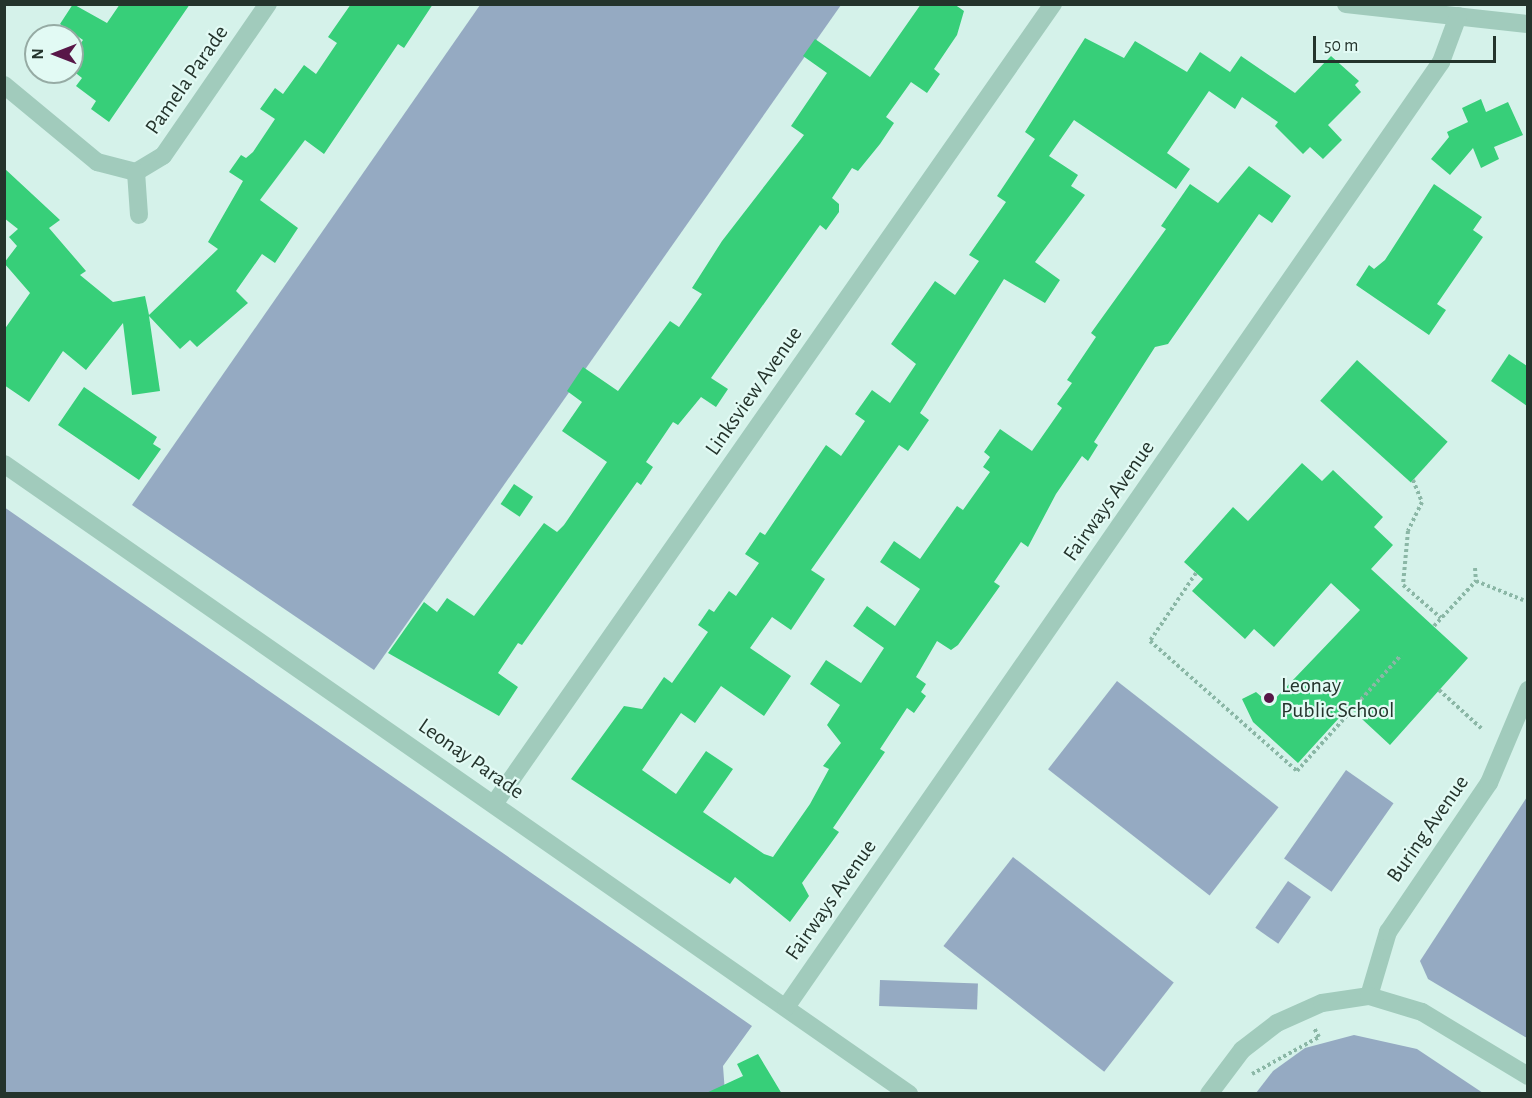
<!DOCTYPE html>
<style>
body{margin:0}
#map{position:relative;width:1532px;height:1098px;overflow:hidden;background:#d5f2ea;font-family:"Alegreya Sans",sans-serif}
div>[style]{position:absolute}
.green>*{inset:0;background:#95aac2;transform-origin:0 0}
.building>*{inset:0;background:#37cf79;transform-origin:0 0}
.path>*{height:4px;margin-top:-2px;transform-origin:0;background:repeating-linear-gradient(90deg,#8bb7a6 0 3px,transparent 0 6px)}
.minor>*{height:18px;margin:-9px;padding:0 9px;transform-origin:9px;border-radius:9px;background:#a1cbbc}
.dots>*{width:16px;height:16px;translate:-50% -50%;box-sizing:border-box;border:3px solid #e2faf4;border-radius:50%}
span{translate:-50% -50%;white-space:nowrap;text-align:center;line-height:1.15;-webkit-text-stroke:4.5px #e2faf4;paint-order:stroke}
.street-label{font-size:22px;color:#24342c}
.poi-label{font-size:22px;color:#24342c}
.left{translate:0 -50%;text-align:left}
.frame{position:absolute;inset:0;border:6px solid #24342c;pointer-events:none}
.north{position:absolute;left:24px;top:24px;width:60px;height:60px;box-sizing:border-box;background:#e2faf4;border:2px solid #96aba4;border-radius:50%;rotate:270deg;font-size:16px;font-weight:700;line-height:24px;text-align:center;color:#24342c}
.north::after{content:'';display:block;margin:auto;width:21px;height:27px;background:#581748;clip-path:polygon(50% 0,100% 100%,50% 72%,0 100%)}
.scale{position:absolute;left:1313px;top:36px;width:183px;height:27px;box-sizing:border-box;border:3px solid #24342c;border-top:0;padding-left:8px;font-size:18px;line-height:21px;white-space:nowrap;color:#24342c;-webkit-text-stroke:4px #e2faf4;paint-order:stroke}
</style>
<div id="map">
<div class="green">
<div style="clip-path:polygon(480px 5px,841px 5px,374px 670px,132px 505px)"></div>
<div style="clip-path:polygon(4px 507px,752px 1026px,723px 1066px,725px 1093px,5px 1093px)"></div>
<div style="left:1117px;top:681px;width:205px;height:112px;rotate:38deg"></div>
<div style="left:1346px;top:770px;width:58px;height:108px;rotate:35deg"></div>
<div style="clip-path:polygon(1527px 797px,1527px 1038px,1428px 979px,1420px 961px)"></div>
<div style="left:1013px;top:857px;width:204px;height:113px;rotate:38deg"></div>
<div style="left:1288px;top:881px;width:28px;height:57px;rotate:35deg"></div>
<div style="left:880px;top:980px;width:98px;height:26px;rotate:2deg"></div>
<div style="clip-path:polygon(1354px 1035px,1417px 1049px,1483px 1093px,1256px 1093px,1273px 1071px,1305px 1048px)"></div>
</div>
<div class="building">
<div style="clip-path:polygon(73px 4px,107px 23px,120px 4px,190px 4px,109px 122px,91px 109px,96px 101px,76px 86px,82px 78px,72px 70px,72px 56px,83px 40px,60px 24px)"></div>
<div style="clip-path:polygon(351px 4px,433px 4px,404px 48px,398px 44px,324px 154px,305px 140px,260px 200px,298px 228px,275px 263px,262px 254px,236px 291px,248px 303px,197px 347px,190px 340px,180px 349px,149px 316px,160px 391px,132px 395px,123px 323px,86px 370px,63px 351px,29px 402px,4px 385px,4px 330px,30px 293px,4px 263px,17px 246px,9px 237px,18px 229px,4px 218px,4px 168px,60px 220px,49px 228px,86px 271px,80px 275px,113px 302px,145px 296px,149px 315px,218px 249px,208px 242px,243px 181px,229px 172px,241px 155px,246px 158px,253px 152px,275px 119px,260px 109px,275px 88px,283px 94px,304px 65px,316px 74px,337px 43px,328px 37px)"></div>
<div style="clip-path:polygon(921px 4px,954px 4px,964px 11px,957px 35px,934px 69px,940px 74px,927px 93px,911px 82px,886px 117px,894px 123px,880px 144px,858px 171px,852px 168px,832px 198px,839px 204px,839px 212px,826px 230px,820px 225px,711px 378px,728px 389px,716px 407px,701px 397px,678px 425px,673px 422px,646px 462px,653px 467px,641px 485px,637px 482px,522px 645px,518px 643px,498px 673px,518px 687px,499px 716px,388px 653px,424px 602px,437px 612px,447px 598px,474px 616px,544px 523px,557px 532px,564px 525px,607px 462px,562px 431px,582px 402px,567px 391px,583px 367px,618px 391px,670px 321px,679px 327px,702px 294px,692px 288px,722px 241px,804px 135px,791px 126px,827px 73px,803px 56px,815px 39px,870px 77px)"></div>
<div style="clip-path:polygon(1085px 38px,1124px 58px,1135px 41px,1187px 72px,1200px 52px,1230px 72px,1241px 56px,1295px 93px,1331px 56px,1359px 81px,1355px 85px,1361px 92px,1328px 125px,1342px 140px,1323px 159px,1310px 147px,1303px 154px,1275px 126px,1278px 122px,1242px 97px,1235px 109px,1209px 91px,1167px 153px,1190px 169px,1176px 189px,1074px 120px,1049px 156px,1078px 175px,1071px 186px,1085px 195px,1035px 262px,1060px 280px,1045px 303px,1004px 279px,920px 413px,929px 420px,908px 451px,899px 445px,811px 570px,825px 579px,791px 630px,772px 617px,750px 648px,791px 676px,764px 716px,721px 686px,695px 723px,681px 713px,642px 770px,676px 794px,706px 751px,733px 769px,703px 812px,764px 854px,773px 857px,810px 804px,829px 769px,823px 766px,841px 743px,827px 725px,840px 705px,810px 684px,826px 660px,861px 683px,884px 648px,853px 626px,867px 606px,895px 626px,920px 589px,880px 562px,894px 541px,920px 559px,957px 506px,963px 510px,990px 472px,983px 467px,990px 457px,984px 452px,1000px 429px,1032px 451px,1062px 408px,1057px 404px,1072px 383px,1067px 380px,1096px 337px,1091px 333px,1166px 229px,1161px 226px,1190px 184px,1218px 203px,1249px 166px,1291px 196px,1272px 223px,1259px 214px,1168px 344px,1155px 347px,1094px 442px,1098px 445px,1088px 461px,1082px 456px,1056px 494px,1028px 547px,1021px 542px,994px 582px,1000px 586px,958px 645px,951px 650px,937px 641px,916px 677px,926px 684px,921px 692px,926px 696px,914px 713px,907px 708px,880px 749px,885px 752px,833px 828px,839px 832px,802px 883px,809px 896px,790px 922px,735px 877px,730px 884px,571px 779px,624px 706px,642px 709px,664px 677px,672px 683px,708px 632px,698px 625px,709px 609px,714px 612px,729px 591px,736px 596px,759px 563px,745px 554px,760px 532px,765px 535px,826px 445px,841px 456px,865px 421px,855px 414px,872px 390px,890px 403px,916px 364px,891px 344px,935px 281px,955px 295px,979px 261px,969px 255px,1006px 202px,997px 196px,1035px 139px,1025px 132px)"></div>
<div style="clip-path:polygon(1481px 99px,1486px 112px,1508px 102px,1523px 135px,1494px 147px,1499px 159px,1481px 168px,1473px 148px,1450px 175px,1431px 159px,1449px 137px,1447px 132px,1468px 122px,1462px 108px)"></div>
<div style="clip-path:polygon(1434px 184px,1482px 217px,1473px 230px,1483px 237px,1437px 304px,1446px 310px,1429px 335px,1356px 285px,1369px 265px,1374px 269px,1385px 260px)"></div>
<div style="clip-path:polygon(1509px 354px,1527px 366px,1527px 406px,1491px 381px)"></div>
<div style="left:1357px;top:360px;width:122px;height:55px;rotate:42deg"></div>
<div style="clip-path:polygon(84px 387px,157px 437px,153px 444px,161px 449px,139px 480px,58px 425px)"></div>
<div style="clip-path:polygon(1302px 463px,1322px 481px,1333px 470px,1383px 517px,1374px 527px,1393px 545px,1371px 569px,1468px 658px,1390px 745px,1349px 707px,1298px 763px,1253px 722px,1242px 699px,1256px 692px,1270px 704px,1360px 610px,1331px 583px,1274px 647px,1254px 629px,1245px 639px,1192px 591px,1203px 579px,1184px 562px,1233px 507px,1248px 521px)"></div>
<div style="left:514px;top:484px;width:23px;height:24px;rotate:34deg"></div>
<div style="clip-path:polygon(758px 1054px,782px 1094px,704px 1094px,743px 1076px,737px 1064px)"></div>
</div>
<div class="path">
<div style="left:1413px;top:480px;width:24px;rotate:68deg"></div>
<div style="left:1422px;top:502px;width:32px;rotate:116deg"></div>
<div style="left:1408px;top:531px;width:54px;rotate:95.3deg"></div>
<div style="left:1403px;top:585px;width:50px;rotate:41deg"></div>
<div style="left:1475px;top:568px;width:13px;rotate:86deg"></div>
<div style="left:1196px;top:573px;width:82px;rotate:124.1deg"></div>
<div style="left:1150px;top:641px;width:196px;rotate:41.5deg"></div>
<div style="left:1297px;top:771px;width:156px;rotate:-48.1deg"></div>
<div style="left:1434px;top:626px;width:62px;rotate:-47deg"></div>
<div style="left:1476px;top:581px;width:51px;rotate:22deg"></div>
<div style="left:1439px;top:690px;width:57px;rotate:42.1deg"></div>
<div style="left:1252px;top:1074px;width:77px;rotate:-28.9deg"></div>
<div style="left:1319px;top:1037px;width:10px;rotate:-119deg"></div>
</div>
<div class="minor">
<div style="left:1346px;top:4px;width:183px;rotate:6.3deg"></div>
<div style="left:4px;top:85px;width:121px;rotate:39.6deg"></div>
<div style="left:97px;top:162px;width:40px;rotate:14.4deg"></div>
<div style="left:136px;top:172px;width:31px;rotate:-31deg"></div>
<div style="left:163px;top:156px;width:185px;rotate:-55.4deg"></div>
<div style="left:136px;top:172px;width:43px;rotate:86deg"></div>
<div style="left:4px;top:464px;width:1103px;rotate:34.84deg"></div>
<div style="left:494px;top:804px;width:976px;rotate:-55.06deg"></div>
<div style="left:1369px;top:996px;width:67px;rotate:-73.5deg"></div>
<div style="left:1388px;top:932px;width:180px;rotate:-55.9deg"></div>
<div style="left:1489px;top:783px;width:101px;rotate:-67.2deg"></div>
<div style="left:786px;top:1007px;width:1150px;rotate:-55.27deg"></div>
<div style="left:1441px;top:62px;width:49px;rotate:-69.7deg"></div>
<div style="left:1209px;top:1094px;width:55px;rotate:-53.1deg"></div>
<div style="left:1242px;top:1050px;width:44px;rotate:-37.6deg"></div>
<div style="left:1277px;top:1023px;width:49px;rotate:-24deg"></div>
<div style="left:1322px;top:1003px;width:48px;rotate:-8.5deg"></div>
<div style="left:1369px;top:996px;width:55px;rotate:16.8deg"></div>
<div style="left:1422px;top:1012px;width:124px;rotate:31.1deg"></div>
</div>
<div class="dots">
<div style="left:1269px;top:698px;background:#581748"></div>
</div>
<div class="street-label">
<span style="left:187px;top:80px;rotate:-55deg">Pamela Parade</span>
<span style="left:754px;top:391px;rotate:-55deg">Linksview Avenue</span>
<span style="left:1109px;top:501px;rotate:-55deg">Fairways Avenue</span>
<span style="left:471px;top:759px;rotate:35deg">Leonay Parade</span>
<span style="left:1428px;top:829px;rotate:-55deg">Buring Avenue</span>
<span style="left:831px;top:900px;rotate:-55deg">Fairways Avenue</span>
</div>
<div class="poi-label">
<span class="left" style="left:1281px;top:698px">Leonay<br>Public School</span>
</div>
<div class="frame"></div>
<div class="north">N</div>
<div class="scale">50 m</div>
</div>
